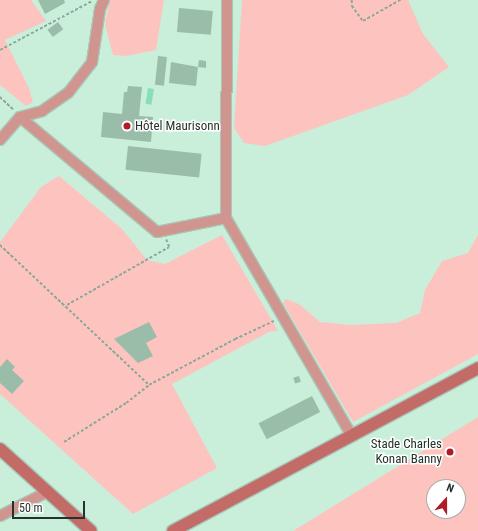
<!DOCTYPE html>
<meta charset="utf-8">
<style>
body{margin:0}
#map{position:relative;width:478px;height:531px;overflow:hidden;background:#c9eeda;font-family:"Roboto Condensed",sans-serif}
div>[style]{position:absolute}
.green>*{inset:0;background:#fdc4bf}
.water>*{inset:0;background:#88dfb5;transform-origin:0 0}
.building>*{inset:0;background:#9abdaa;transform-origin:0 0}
.path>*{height:1.5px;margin-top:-0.75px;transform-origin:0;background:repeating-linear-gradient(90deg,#8ba898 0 3px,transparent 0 5px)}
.roads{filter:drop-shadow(1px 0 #a8c8b7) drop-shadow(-1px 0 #a8c8b7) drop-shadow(0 1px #a8c8b7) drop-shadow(0 -1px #a8c8b7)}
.street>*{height:10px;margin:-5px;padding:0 5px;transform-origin:5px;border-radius:5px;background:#d19590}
.secondary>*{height:12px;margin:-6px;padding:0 6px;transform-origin:6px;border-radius:6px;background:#c36c67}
.dots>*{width:11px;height:11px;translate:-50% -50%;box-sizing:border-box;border:2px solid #fff;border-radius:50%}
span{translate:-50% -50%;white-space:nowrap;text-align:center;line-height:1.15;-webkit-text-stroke:3px #fff;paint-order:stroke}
.poi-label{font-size:13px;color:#24322b}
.left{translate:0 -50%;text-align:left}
.right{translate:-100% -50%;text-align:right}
.north{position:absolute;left:426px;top:479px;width:40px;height:40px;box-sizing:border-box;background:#fff;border:1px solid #a7adaa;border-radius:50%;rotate:21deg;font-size:11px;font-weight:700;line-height:16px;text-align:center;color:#24322b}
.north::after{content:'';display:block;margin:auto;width:14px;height:18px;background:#ae1c25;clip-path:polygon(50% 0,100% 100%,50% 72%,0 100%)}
.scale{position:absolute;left:12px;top:501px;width:73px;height:18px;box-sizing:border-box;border:2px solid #24322b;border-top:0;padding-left:5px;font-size:12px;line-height:14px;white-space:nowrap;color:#24322b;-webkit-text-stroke:3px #fff;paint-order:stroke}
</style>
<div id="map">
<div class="green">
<div style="clip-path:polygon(0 0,31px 0,46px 21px,5px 40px,29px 88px,33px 102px,26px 106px,0 85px)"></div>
<div style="clip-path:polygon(110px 0,164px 0,156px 50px,126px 56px,113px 55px,105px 24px)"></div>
<div style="clip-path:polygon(242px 0,408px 0,423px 34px,449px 67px,408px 95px,265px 146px,244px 143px,234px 128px)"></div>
<div style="clip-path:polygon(59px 176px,122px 229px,147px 260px,165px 264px,222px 235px,278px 331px,271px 331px,172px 384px,217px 468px,133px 514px,0 394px,0 242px,41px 187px)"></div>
<div style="clip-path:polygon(478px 235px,478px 354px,353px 422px,283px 303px,286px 299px,299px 304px,320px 322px,352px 325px,396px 323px,420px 313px,425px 290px,442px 261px,468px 253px)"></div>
<div style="clip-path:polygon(evenodd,478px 417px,478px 531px,293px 531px,478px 417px,434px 487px,458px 487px,458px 511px,434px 511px,434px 487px)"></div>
</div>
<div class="water">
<div style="left:148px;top:88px;width:6px;height:16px;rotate:9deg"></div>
</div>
<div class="building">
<div style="clip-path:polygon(38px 0,64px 0,65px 3px,45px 14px)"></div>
<div style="left:179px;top:8px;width:34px;height:24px;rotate:5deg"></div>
<div style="left:58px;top:22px;width:9px;height:13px;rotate:54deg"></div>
<div style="left:158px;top:56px;width:9px;height:29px;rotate:6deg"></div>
<div style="clip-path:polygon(199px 60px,206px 61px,206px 68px,198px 67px,196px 86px,169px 83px,171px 62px,198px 67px)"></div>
<div style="clip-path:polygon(128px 86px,142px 87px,139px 116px,153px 117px,151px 142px,101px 137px,103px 112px,122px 114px,124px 92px,127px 92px)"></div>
<div style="left:128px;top:146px;width:74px;height:24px;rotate:6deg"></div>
<div style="clip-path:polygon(149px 322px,157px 337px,146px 343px,153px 356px,138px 363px,114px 339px)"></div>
<div style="clip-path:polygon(7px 359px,15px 367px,12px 370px,24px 381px,12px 394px,0 383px,0 367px)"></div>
<div style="left:299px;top:376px;width:6px;height:6px;rotate:72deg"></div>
<div style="left:312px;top:396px;width:18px;height:60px;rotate:63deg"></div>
</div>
<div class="path">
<div style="left:352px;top:0;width:6px;rotate:90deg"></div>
<div style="left:352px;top:6px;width:19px;rotate:54deg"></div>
<div style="left:363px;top:21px;width:43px;rotate:-29.6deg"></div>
<div style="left:0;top:50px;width:104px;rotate:-28deg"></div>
<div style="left:0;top:97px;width:18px;rotate:43deg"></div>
<div style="left:0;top:245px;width:204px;rotate:43.2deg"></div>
<div style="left:67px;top:305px;width:117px;rotate:-29.6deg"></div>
<div style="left:169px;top:247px;width:8px;rotate:-113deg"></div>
<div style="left:64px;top:442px;width:73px;rotate:-32.2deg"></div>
<div style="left:126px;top:403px;width:29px;rotate:-38deg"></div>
<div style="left:149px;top:385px;width:98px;rotate:-28.1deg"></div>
<div style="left:235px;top:339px;width:43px;rotate:-24.8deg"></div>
</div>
<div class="roads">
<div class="street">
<div style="left:227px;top:0;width:218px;rotate:90.3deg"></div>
<div style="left:226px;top:218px;width:252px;rotate:60deg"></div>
<div style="left:20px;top:117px;width:179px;rotate:40deg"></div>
<div style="left:157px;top:232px;width:70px;rotate:-11.5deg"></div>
<div style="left:0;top:140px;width:30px;rotate:-49deg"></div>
<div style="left:20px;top:117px;width:23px;rotate:-15deg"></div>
<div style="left:42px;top:111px;width:32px;rotate:-35deg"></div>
<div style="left:68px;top:93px;width:39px;rotate:-52deg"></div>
<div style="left:92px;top:62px;width:54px;rotate:-81.4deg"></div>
<div style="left:100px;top:9px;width:10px;rotate:-66deg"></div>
<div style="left:0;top:516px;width:53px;rotate:-27.1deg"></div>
</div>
<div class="secondary">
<div style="left:0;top:449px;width:122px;rotate:42deg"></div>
<div style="left:173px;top:531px;width:346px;rotate:-28.1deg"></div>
</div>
</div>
<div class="dots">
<div style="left:127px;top:126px;background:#ae1c25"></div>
<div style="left:450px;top:452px;background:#ae1c25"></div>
</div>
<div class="poi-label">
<span class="left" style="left:135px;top:126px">Hôtel Maurisonn</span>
<span class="right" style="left:442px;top:452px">Stade Charles<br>Konan Banny</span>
</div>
<div class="north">N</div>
<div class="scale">50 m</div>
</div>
